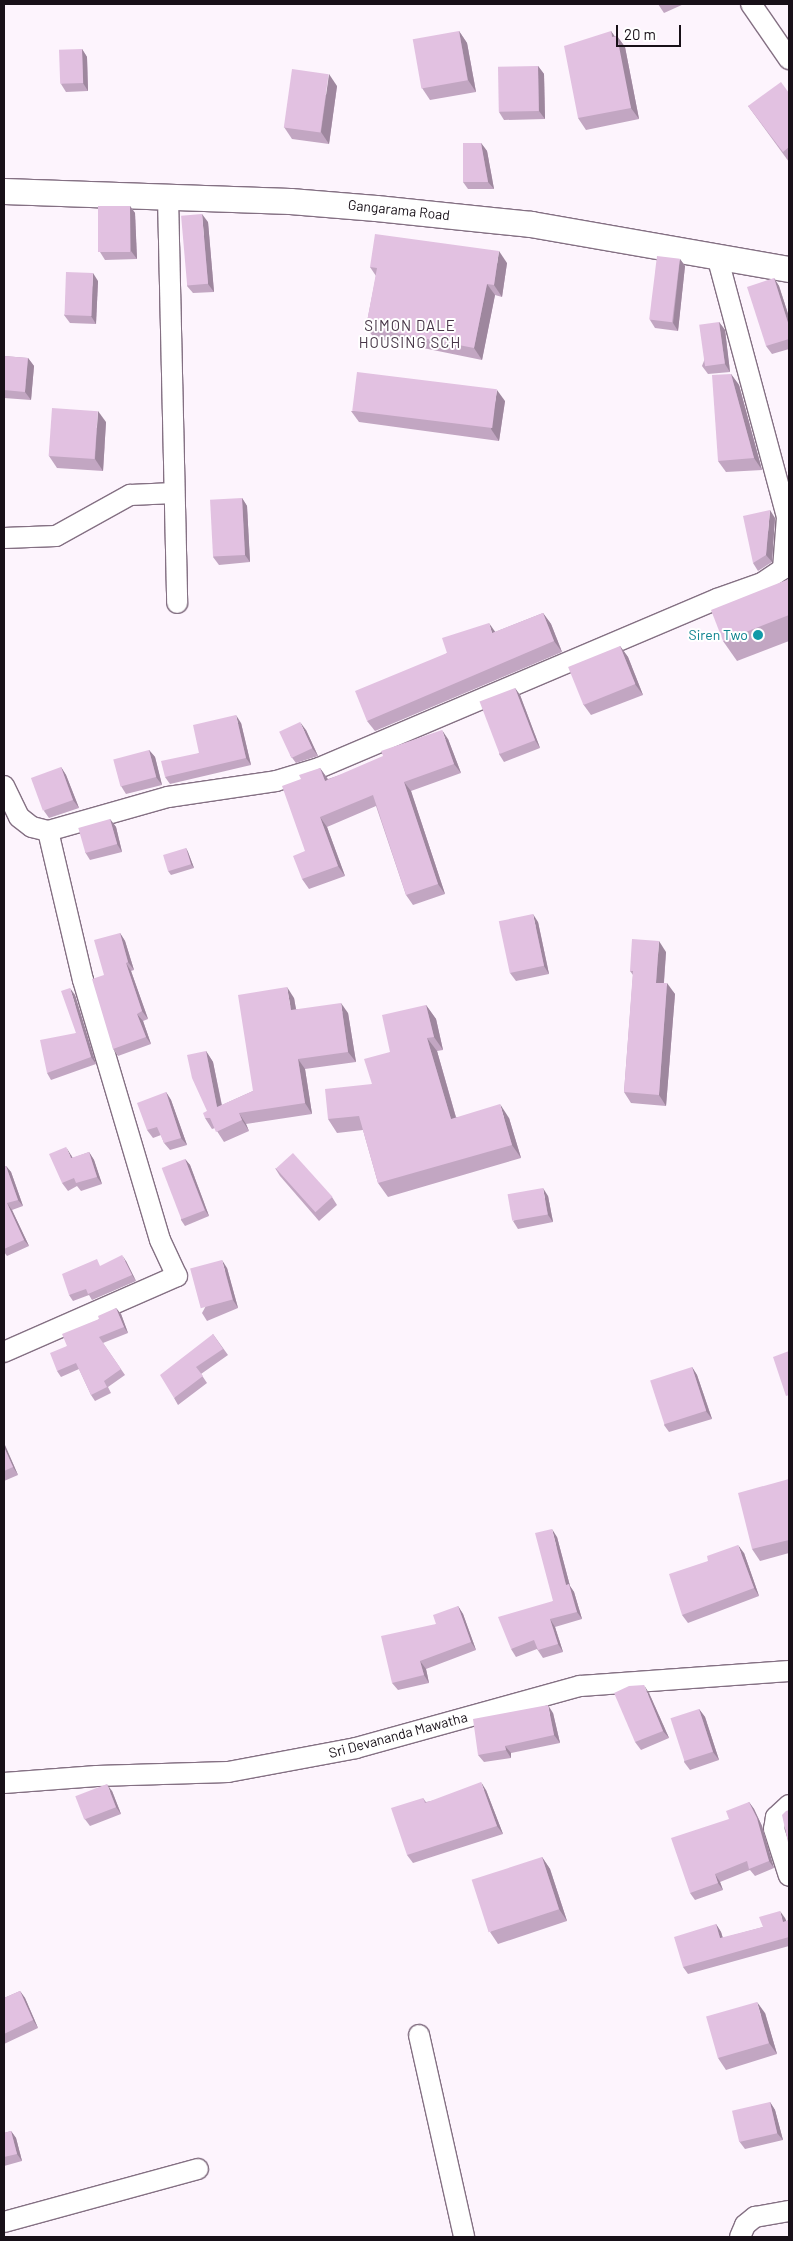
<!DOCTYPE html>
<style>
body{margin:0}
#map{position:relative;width:793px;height:2241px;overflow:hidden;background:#fdf4fd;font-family:Barlow,sans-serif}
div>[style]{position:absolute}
.roads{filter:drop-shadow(1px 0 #847083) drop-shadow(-1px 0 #847083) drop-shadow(0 1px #847083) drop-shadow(0 -1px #847083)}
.minor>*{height:20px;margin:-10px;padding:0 10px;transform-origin:10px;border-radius:10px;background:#fff}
.tertiary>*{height:25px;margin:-12.5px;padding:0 12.5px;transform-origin:12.5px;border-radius:12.5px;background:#fff}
.wall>*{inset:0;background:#c2a6c2}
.shaded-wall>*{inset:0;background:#9e879e}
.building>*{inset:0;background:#e2c1e1;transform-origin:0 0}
.dots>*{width:14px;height:14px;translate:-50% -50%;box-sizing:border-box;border:2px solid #fff;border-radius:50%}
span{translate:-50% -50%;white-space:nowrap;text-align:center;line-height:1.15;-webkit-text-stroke:4px #fff;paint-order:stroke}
.street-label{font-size:14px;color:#181018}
.culture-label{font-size:14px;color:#0d838f}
.right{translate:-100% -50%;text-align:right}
.neighbourhood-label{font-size:15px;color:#483648;letter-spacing:1px}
.frame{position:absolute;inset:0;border:5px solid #181018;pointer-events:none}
.scale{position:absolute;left:616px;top:25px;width:65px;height:22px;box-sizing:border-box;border:2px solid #181018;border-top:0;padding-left:6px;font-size:15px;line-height:18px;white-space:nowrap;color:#181018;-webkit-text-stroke:4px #fff;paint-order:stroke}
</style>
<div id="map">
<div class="roads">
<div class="minor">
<div style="left:751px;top:4px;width:67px;rotate:55.4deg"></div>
<div style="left:168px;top:197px;width:406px;rotate:88.7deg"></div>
<div style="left:4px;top:538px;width:52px;rotate:-2.2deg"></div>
<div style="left:56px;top:536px;width:85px;rotate:-29deg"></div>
<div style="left:130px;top:495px;width:44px;rotate:-2.6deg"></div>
<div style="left:4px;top:786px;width:34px;rotate:64deg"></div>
<div style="left:19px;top:817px;width:16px;rotate:38deg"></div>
<div style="left:32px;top:827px;width:16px;rotate:14deg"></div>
<div style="left:48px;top:831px;width:153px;rotate:76.8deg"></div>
<div style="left:83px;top:980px;width:271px;rotate:73.5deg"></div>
<div style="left:160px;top:1240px;width:40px;rotate:65deg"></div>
<div style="left:177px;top:1276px;width:189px;rotate:156.3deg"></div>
<div style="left:48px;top:831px;width:125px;rotate:-15.8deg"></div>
<div style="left:168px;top:797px;width:109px;rotate:-8.4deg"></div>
<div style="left:276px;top:781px;width:45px;rotate:-16.8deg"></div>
<div style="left:319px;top:768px;width:432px;rotate:-23deg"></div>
<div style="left:717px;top:599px;width:48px;rotate:-19.6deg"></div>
<div style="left:762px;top:583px;width:25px;rotate:-34deg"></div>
<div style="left:783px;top:569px;width:52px;rotate:-85.6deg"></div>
<div style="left:787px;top:517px;width:267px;rotate:-105deg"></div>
<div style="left:4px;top:1783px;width:93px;rotate:-4.3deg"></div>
<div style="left:97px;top:1776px;width:131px;rotate:-1.7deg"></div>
<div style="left:228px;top:1772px;width:130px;rotate:-10.6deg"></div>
<div style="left:356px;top:1748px;width:232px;rotate:-15.5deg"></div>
<div style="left:580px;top:1686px;width:210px;rotate:-4.1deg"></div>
<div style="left:789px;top:1805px;width:18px;rotate:137deg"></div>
<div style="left:776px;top:1817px;width:12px;rotate:99deg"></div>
<div style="left:774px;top:1829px;width:49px;rotate:72.3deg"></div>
<div style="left:419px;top:2035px;width:207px;rotate:77.4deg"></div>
<div style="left:4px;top:2222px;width:201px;rotate:-15.3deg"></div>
<div style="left:740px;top:2237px;width:13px;rotate:-67deg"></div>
<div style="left:745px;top:2225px;width:13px;rotate:-39deg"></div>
<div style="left:755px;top:2217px;width:35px;rotate:-10deg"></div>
</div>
<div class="tertiary">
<div style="left:4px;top:191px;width:286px;rotate:2deg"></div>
<div style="left:290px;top:201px;width:86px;rotate:4.7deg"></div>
<div style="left:376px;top:208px;width:156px;rotate:5.9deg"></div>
<div style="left:531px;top:224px;width:262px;rotate:9.9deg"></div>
</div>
</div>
<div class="wall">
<div style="clip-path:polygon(658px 4px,684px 4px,664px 13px)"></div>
<div style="clip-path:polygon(459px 31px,467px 43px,476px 92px,430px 100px,422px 88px)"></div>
<div style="clip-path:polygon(611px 31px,614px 36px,617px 36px,625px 47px,639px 119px,586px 130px,578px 118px)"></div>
<div style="clip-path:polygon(82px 49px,87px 57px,88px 91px,66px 92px,61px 84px)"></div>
<div style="clip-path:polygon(538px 66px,544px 74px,545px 119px,504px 120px,499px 112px)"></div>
<div style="clip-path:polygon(337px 86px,329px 144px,292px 139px,284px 127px)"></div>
<div style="clip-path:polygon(789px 93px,789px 162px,748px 106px)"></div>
<div style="clip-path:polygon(481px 143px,487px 151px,494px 189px,468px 189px,463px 182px)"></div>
<div style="clip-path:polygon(130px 206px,135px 213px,137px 259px,105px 260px,100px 252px)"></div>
<div style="clip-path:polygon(208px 222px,214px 292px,193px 293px,187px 286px)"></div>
<div style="clip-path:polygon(680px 259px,685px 266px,678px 331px,655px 328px,650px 320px)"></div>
<div style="clip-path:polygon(507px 263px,502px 297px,495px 295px,482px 360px,374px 338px,366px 327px,376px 276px,370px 267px)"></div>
<div style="clip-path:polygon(774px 278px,779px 286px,789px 317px,789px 349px,772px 354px,766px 346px)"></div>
<div style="clip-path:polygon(98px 281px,96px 324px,70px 323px,64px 315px)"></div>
<div style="clip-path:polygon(719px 322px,725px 330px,730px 372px,708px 374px,702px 366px)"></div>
<div style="clip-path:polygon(4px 356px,28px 358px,34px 366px,31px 400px,4px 398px)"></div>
<div style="clip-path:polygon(731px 374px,739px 385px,762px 470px,726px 472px,718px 461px)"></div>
<div style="clip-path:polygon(505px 401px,499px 441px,359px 422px,351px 411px)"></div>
<div style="clip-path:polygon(106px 422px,103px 471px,57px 468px,49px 456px)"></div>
<div style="clip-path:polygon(242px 498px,247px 506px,250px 562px,219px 565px,213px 557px)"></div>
<div style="clip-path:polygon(775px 518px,772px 562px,758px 571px,753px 563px)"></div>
<div style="clip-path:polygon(789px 579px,789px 641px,737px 661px,723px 641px)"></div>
<div style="clip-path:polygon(543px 613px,551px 624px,562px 652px,375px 731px,367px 721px,447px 653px,495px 632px)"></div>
<div style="clip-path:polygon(620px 646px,628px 657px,643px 695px,591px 715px,583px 704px)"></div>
<div style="clip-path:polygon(515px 688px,520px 695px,540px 748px,504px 762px,499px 754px)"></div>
<div style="clip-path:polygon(241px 723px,251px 765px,170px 784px,165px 777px)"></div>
<div style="clip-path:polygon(306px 730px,318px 756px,296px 763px,290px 755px)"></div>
<div style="clip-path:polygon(448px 739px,461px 773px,411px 791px,445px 894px,413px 905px,406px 895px,376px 806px,327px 827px,345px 876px,309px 889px,302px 879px,305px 851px,301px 779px,320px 768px,328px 779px)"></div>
<div style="clip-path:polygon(149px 750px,155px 757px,162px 785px,126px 794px,121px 786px)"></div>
<div style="clip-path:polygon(61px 767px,66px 775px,79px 808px,49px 818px,44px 811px)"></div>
<div style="clip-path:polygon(110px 819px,116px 827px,122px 852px,90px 860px,85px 852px)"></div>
<div style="clip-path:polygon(186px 848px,188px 852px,194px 868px,171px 875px,168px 871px)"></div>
<div style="clip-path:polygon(538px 922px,549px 974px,516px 981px,510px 973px)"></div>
<div style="clip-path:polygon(120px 933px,125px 941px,134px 970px,131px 971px,148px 1019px,143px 1021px,151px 1044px,118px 1056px,113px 1049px,104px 975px)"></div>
<div style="clip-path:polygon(666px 952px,664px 983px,675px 994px,666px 1106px,631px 1103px,624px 1092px,633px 975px,630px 971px)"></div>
<div style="clip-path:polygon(75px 995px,96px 1064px,51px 1080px,47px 1073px,76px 1033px)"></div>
<div style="clip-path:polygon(294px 998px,296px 1009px,348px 1013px,356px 1062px,305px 1069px,312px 1114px,246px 1124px,249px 1131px,224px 1142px,215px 1128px,212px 1129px,205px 1118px,207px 1111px,206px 1051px,213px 1062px,222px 1105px,253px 1091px)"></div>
<div style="clip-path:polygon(426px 1005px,436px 1019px,443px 1050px,437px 1051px,456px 1117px,509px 1118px,521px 1158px,388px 1197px,378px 1183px,363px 1130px,337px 1133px,328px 1119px,372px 1084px,390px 1052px)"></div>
<div style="clip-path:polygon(166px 1092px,171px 1100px,187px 1145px,170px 1150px,164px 1143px,161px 1135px,153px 1138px,147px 1130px)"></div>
<div style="clip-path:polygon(89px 1152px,94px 1160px,102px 1184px,81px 1191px,77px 1186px,68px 1191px,62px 1183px,71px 1155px,73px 1158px)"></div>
<div style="clip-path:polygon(185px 1159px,190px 1165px,209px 1216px,185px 1226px,181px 1220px)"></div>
<div style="clip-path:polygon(6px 1166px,11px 1172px,23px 1206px,12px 1210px,29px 1246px,7px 1256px,4px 1252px,4px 1167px)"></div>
<div style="clip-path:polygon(275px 1168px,332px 1197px,337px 1205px,319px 1221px,280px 1176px)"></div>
<div style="clip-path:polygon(548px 1196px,553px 1222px,518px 1229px,513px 1221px)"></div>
<div style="clip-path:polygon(126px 1261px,136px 1281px,92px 1300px,89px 1295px,73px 1301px,69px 1295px,102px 1266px)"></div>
<div style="clip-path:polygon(227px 1268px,238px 1308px,207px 1321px,202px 1313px)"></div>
<div style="clip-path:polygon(116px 1308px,121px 1314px,128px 1333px,103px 1343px,125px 1375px,108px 1387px,111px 1393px,95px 1401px,91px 1395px,79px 1369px,61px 1377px,57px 1371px,67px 1346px,99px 1319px)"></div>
<div style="clip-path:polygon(213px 1334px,228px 1355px,201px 1374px,207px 1383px,178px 1405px,174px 1398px)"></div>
<div style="clip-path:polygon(692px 1367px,697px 1375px,712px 1419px,669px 1432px,664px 1425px)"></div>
<div style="clip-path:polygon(4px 1444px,18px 1475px,4px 1481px)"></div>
<div style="clip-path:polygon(789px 1479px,789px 1553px,760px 1561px,752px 1549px)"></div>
<div style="clip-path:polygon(557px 1537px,570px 1586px,574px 1592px,582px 1619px,555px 1627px,563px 1652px,543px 1658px,537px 1649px,516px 1657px,511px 1649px,553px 1601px)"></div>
<div style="clip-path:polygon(744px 1553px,759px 1596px,688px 1623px,682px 1615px,708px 1561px)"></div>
<div style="clip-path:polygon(458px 1606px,463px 1614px,476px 1650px,426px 1669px,429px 1683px,398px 1690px,392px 1683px,436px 1624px)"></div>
<div style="clip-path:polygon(649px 1693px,669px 1738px,641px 1750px,635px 1742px)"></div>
<div style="clip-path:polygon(699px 1709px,705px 1717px,719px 1760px,690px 1770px,684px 1762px)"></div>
<div style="clip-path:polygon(553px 1713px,560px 1743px,511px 1753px,511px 1758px,484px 1762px,478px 1755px)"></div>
<div style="clip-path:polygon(486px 1790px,503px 1834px,413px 1863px,407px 1855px,423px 1798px,426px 1802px)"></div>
<div style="clip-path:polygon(112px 1791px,121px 1814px,90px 1826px,84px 1818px)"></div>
<div style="clip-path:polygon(749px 1802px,754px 1809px,762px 1826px,774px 1868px,755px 1876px,750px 1870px,720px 1882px,723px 1890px,695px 1900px,690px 1893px,729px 1819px)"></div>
<div style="clip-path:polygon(542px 1857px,550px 1869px,567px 1921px,498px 1944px,490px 1932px)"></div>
<div style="clip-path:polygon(785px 1918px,786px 1921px,789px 1920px,789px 1946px,688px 1974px,683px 1967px,716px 1924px,721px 1932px,723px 1938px,763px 1927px)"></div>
<div style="clip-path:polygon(20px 1991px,25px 1998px,38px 2028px,4px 2044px,4px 1998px)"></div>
<div style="clip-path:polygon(765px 2013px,777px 2054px,726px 2070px,718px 2058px)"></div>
<div style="clip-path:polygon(770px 2102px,775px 2110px,783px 2140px,745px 2149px,739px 2141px)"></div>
<div style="clip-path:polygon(11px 2131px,16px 2138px,22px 2161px,4px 2166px,4px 2133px)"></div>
</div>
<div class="shaded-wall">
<div style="clip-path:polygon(459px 31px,467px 43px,476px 92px,468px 80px)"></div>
<div style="clip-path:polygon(611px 31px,618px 41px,617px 36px,625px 47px,639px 119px,631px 108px)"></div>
<div style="clip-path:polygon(82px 49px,87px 57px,88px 91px,83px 83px)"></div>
<div style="clip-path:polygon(538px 66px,544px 74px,545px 119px,539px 111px)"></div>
<div style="clip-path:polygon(329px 74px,337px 86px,329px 144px,321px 132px)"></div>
<div style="clip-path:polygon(481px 143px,487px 151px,494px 189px,488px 182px)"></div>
<div style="clip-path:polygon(130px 206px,135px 213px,137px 259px,131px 251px)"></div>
<div style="clip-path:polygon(202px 214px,208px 222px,214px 292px,208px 284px)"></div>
<div style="clip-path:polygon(499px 251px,507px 263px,502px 297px,494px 285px)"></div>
<div style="clip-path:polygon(680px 259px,685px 266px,678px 331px,673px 323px)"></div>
<div style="clip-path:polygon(93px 273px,98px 281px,96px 324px,91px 316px)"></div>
<div style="clip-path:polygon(774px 278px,779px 286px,789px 317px,789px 326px)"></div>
<div style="clip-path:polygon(487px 284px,495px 295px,482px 360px,474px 348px)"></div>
<div style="clip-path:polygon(719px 322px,725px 330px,730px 372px,725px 364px)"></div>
<div style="clip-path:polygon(28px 358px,34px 366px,31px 400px,25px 392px)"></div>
<div style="clip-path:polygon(731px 374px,739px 385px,762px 470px,754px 458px)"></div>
<div style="clip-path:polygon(497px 390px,505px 401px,499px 441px,491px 429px)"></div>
<div style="clip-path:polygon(98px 411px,106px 422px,103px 471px,95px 459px)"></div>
<div style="clip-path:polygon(242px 498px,247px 506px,250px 562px,245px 555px)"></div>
<div style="clip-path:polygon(770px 510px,775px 518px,772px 562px,766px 555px)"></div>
<div style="clip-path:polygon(543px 613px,551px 624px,562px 652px,554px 641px)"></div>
<div style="clip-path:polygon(489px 623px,496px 633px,492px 633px)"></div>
<div style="clip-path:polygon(620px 646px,628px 657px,643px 695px,635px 684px)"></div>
<div style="clip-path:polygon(515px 688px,520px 695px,540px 748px,535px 740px)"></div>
<div style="clip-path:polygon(236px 715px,241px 723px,251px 765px,246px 758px)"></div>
<div style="clip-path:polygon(300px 722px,306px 730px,318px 756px,312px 748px)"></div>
<div style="clip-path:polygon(442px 730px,448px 739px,461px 773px,454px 764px)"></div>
<div style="clip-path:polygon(149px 750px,155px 757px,162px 785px,156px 777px)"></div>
<div style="clip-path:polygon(61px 767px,66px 775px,79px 808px,73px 800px)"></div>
<div style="clip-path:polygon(320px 768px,327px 778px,331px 790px,325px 781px)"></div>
<div style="clip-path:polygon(404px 782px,411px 791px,445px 894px,438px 884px)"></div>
<div style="clip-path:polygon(320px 817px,327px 827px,345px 876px,338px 866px)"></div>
<div style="clip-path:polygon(110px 819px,116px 827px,122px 852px,117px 844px)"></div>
<div style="clip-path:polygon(186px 848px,188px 852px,194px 868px,191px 864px)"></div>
<div style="clip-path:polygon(533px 914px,538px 922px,549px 974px,544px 966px)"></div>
<div style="clip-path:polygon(120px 933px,125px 941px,134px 970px,128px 962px)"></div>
<div style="clip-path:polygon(659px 941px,666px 952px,663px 993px,656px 983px)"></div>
<div style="clip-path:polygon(126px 963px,131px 971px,148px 1019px,142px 1011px)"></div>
<div style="clip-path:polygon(667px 983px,675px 994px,666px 1106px,659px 1095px)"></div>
<div style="clip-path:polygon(287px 987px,294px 998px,298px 1021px,291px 1010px)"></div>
<div style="clip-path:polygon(70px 988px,75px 995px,96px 1064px,91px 1057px)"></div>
<div style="clip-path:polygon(341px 1003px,348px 1013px,356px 1062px,348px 1052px)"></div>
<div style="clip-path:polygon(426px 1005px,436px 1019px,443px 1050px,434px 1037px)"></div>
<div style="clip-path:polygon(137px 1014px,143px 1021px,151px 1044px,146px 1037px)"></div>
<div style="clip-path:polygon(427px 1038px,437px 1051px,460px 1132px,451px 1119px)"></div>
<div style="clip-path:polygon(206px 1051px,213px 1062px,224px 1117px,217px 1107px)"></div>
<div style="clip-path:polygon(298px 1059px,305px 1069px,312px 1114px,305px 1103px)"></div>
<div style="clip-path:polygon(166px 1092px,171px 1100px,187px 1145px,181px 1138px)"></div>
<div style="clip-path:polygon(500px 1104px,509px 1118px,521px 1158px,512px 1145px)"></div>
<div style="clip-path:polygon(239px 1113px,246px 1124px,249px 1131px,242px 1120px)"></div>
<div style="clip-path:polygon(66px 1147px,71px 1155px,76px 1166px,71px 1158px)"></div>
<div style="clip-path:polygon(89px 1152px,94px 1160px,102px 1184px,97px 1177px)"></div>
<div style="clip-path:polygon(185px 1159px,190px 1165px,209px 1216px,205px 1210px)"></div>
<div style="clip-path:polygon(6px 1166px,11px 1172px,23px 1206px,18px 1200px)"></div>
<div style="clip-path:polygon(543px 1188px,548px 1196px,553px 1222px,548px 1215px)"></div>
<div style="clip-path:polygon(7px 1203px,12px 1210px,29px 1246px,24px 1240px)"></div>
<div style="clip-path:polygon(122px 1255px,126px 1261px,136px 1281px,132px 1275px)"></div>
<div style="clip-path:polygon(222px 1260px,227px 1268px,238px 1308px,233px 1300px)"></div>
<div style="clip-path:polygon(116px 1308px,121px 1314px,128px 1333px,124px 1327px)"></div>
<div style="clip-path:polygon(692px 1367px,697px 1375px,712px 1419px,706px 1411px)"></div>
<div style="clip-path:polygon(4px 1444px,5px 1445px,18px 1475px,13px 1467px,4px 1447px)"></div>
<div style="clip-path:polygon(552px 1529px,557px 1537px,570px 1586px,574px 1592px,582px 1619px,577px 1612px,566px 1585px)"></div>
<div style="clip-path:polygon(738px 1545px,744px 1553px,759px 1596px,754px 1588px)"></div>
<div style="clip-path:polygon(458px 1606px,463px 1614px,476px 1650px,471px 1642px)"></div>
<div style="clip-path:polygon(550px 1619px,555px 1627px,563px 1652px,558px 1644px)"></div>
<div style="clip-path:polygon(420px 1661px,426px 1669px,429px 1683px,424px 1675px)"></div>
<div style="clip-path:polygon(644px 1685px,649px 1693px,669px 1738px,663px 1731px)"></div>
<div style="clip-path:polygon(548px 1705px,553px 1713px,560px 1743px,554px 1735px)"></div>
<div style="clip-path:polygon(699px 1709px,705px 1717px,719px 1760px,713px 1752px)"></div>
<div style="clip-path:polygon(505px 1746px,511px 1753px,511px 1758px,506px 1750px)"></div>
<div style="clip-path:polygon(481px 1782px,486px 1790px,503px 1834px,497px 1826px)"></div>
<div style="clip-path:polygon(107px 1784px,112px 1791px,121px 1814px,116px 1807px)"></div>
<div style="clip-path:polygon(749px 1802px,754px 1809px,762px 1826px,774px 1868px,769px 1861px)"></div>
<div style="clip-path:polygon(542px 1857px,550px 1869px,567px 1921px,559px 1909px)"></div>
<div style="clip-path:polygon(715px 1874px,720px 1882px,723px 1890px,718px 1883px)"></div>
<div style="clip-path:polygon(780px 1911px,785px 1918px,789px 1929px,783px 1922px)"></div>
<div style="clip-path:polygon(716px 1924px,721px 1932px,725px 1946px,720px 1938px)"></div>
<div style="clip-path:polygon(20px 1991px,25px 1998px,38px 2028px,33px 2020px)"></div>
<div style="clip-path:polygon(757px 2002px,765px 2013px,777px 2054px,769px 2043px)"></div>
<div style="clip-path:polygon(770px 2102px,775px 2110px,783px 2140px,777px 2133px)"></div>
<div style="clip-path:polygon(11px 2131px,16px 2138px,22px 2161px,17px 2154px)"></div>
</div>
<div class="building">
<div style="left:459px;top:31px;width:50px;height:47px;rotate:80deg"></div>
<div style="clip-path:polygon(611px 31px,612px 37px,617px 36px,631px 108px,578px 118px,564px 46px)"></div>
<div style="left:82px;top:49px;width:34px;height:23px;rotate:88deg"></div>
<div style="left:538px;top:66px;width:45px;height:40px;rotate:89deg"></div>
<div style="left:292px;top:69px;width:37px;height:59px;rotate:8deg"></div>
<div style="clip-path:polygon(781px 82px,789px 93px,789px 147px,783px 152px,748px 106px)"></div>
<div style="clip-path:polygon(463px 143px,481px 143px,488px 182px,463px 182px)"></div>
<div style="left:98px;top:206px;width:32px;height:46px"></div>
<div style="left:202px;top:214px;width:70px;height:21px;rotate:85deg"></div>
<div style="clip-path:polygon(375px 234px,499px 251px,494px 285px,487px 284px,474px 348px,366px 327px,377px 268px,370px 267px)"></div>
<div style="left:657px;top:256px;width:23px;height:64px;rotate:7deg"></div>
<div style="left:66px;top:272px;width:27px;height:43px;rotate:2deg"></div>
<div style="clip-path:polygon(774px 278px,789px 326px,789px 339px,766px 346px,747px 287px)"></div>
<div style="left:719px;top:322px;width:42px;height:20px;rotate:82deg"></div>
<div style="left:4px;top:356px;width:24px;height:34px;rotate:5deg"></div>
<div style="left:357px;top:372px;width:141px;height:39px;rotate:7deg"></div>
<div style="clip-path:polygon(731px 374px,754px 458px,718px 461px,712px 375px)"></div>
<div style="left:52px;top:408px;width:46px;height:48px;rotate:4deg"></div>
<div style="left:242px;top:498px;width:57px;height:32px;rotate:87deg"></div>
<div style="clip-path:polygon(770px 510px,766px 555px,753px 563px,743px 516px)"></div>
<div style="clip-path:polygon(789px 579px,789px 615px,723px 641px,711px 610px)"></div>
<div style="clip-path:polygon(543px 613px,554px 641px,367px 721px,355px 691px,447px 653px,442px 638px,489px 623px,492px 633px)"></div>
<div style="left:620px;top:646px;width:41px;height:56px;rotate:68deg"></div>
<div style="left:515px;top:688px;width:56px;height:38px;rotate:69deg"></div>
<div style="clip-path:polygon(236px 715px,246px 758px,165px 777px,161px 761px,199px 753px,193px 725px)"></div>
<div style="left:300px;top:722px;width:29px;height:23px;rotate:65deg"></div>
<div style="clip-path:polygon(442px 730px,454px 764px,404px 782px,438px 884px,406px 895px,373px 795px,320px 817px,338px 866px,302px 879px,293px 856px,305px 851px,282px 786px,301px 779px,299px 775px,320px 768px,325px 781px,383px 756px,381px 751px)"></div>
<div style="left:149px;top:750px;width:28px;height:37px;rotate:75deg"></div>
<div style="left:61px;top:767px;width:35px;height:32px;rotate:70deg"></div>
<div style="left:110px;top:819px;width:26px;height:33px;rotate:74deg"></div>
<div style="left:186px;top:848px;width:17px;height:24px;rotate:73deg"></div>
<div style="left:533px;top:914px;width:53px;height:35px;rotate:78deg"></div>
<div style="clip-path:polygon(120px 933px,128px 962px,126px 963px,142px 1011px,137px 1014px,146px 1037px,113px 1049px,92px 979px,104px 975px,94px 940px)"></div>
<div style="clip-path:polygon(632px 939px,659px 941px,656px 983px,667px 983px,659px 1095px,624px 1092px,633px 971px,630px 971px)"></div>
<div style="clip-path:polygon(287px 987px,291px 1010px,341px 1003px,348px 1052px,298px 1059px,305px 1103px,239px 1113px,242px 1120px,216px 1132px,210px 1118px,205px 1118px,203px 1113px,207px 1111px,192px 1078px,187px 1055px,206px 1051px,217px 1107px,253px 1091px,238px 995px)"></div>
<div style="clip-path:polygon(70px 988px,91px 1057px,47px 1073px,40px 1040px,76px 1033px,61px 991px)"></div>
<div style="clip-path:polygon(426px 1005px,434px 1037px,427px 1038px,451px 1119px,500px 1104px,512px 1145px,378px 1183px,359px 1116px,328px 1119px,325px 1089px,372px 1084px,364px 1059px,390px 1052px,382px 1015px)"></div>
<div style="clip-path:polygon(166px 1092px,181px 1138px,164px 1143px,157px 1127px,147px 1130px,137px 1103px)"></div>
<div style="clip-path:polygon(66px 1147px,71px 1158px,89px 1152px,97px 1177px,76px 1183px,74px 1178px,62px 1183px,49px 1154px)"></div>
<div style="left:293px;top:1153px;width:59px;height:23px;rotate:48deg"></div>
<div style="left:185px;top:1159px;width:55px;height:25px;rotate:69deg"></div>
<div style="clip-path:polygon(6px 1166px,18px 1200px,7px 1203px,24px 1240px,4px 1249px,4px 1167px)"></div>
<div style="left:543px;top:1188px;width:27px;height:36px;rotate:80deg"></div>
<div style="clip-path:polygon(122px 1255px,132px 1275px,88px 1294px,86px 1289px,69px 1295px,62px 1274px,97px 1259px,100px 1266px)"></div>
<div style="left:222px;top:1260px;width:41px;height:33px;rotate:75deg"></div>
<div style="clip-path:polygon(116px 1308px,124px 1327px,99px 1337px,121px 1369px,104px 1381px,107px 1387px,91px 1395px,76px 1363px,57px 1371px,50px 1353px,67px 1346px,62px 1334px,99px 1319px,98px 1316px)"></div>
<div style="clip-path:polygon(213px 1334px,223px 1349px,196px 1367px,203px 1376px,174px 1398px,160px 1375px)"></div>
<div style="clip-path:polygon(789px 1351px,789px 1395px,786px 1396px,773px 1357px)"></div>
<div style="left:692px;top:1367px;width:46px;height:44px;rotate:72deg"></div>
<div style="clip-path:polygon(4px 1447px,13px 1467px,4px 1471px)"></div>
<div style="clip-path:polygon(789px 1479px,789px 1540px,752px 1549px,738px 1493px)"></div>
<div style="clip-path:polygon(552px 1529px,566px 1585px,569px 1584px,577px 1612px,550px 1619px,558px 1644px,538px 1650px,534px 1640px,511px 1649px,498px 1617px,553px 1601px,535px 1533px)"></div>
<div style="clip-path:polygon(738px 1545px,754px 1588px,682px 1615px,669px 1574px,708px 1561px,707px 1556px)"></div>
<div style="clip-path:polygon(458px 1606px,471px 1642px,420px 1661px,424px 1675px,392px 1683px,381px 1636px,436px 1624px,433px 1615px)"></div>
<div style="clip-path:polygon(644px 1685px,663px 1731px,635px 1742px,614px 1693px,629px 1686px)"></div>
<div style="clip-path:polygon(548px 1705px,554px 1735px,505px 1746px,506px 1750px,478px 1755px,473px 1719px)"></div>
<div style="left:699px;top:1709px;width:45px;height:30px;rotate:72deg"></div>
<div style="clip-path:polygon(481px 1782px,497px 1826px,407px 1855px,391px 1808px,423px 1798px,425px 1803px)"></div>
<div style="left:107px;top:1784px;width:25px;height:34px;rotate:69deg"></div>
<div style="clip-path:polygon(749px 1802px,757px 1818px,769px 1861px,749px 1869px,747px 1861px,715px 1874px,718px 1883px,690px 1893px,671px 1838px,729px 1819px,726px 1811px)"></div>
<div style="clip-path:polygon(789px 1810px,789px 1847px,782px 1815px,786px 1811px)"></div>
<div style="left:542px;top:1857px;width:55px;height:74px;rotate:72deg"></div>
<div style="clip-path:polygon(780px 1911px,783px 1922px,789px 1920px,789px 1937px,683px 1967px,674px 1937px,716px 1924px,720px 1938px,763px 1927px,759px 1917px)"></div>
<div style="clip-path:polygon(20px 1991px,33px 2020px,4px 2034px,4px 1998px)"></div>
<div style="left:757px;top:2002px;width:43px;height:53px;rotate:74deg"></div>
<div style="left:770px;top:2102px;width:32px;height:39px;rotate:77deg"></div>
<div style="clip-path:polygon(11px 2131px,17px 2154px,4px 2157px,4px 2133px)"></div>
</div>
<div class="dots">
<div style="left:758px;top:635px;background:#0f9aa8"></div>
</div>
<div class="street-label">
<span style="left:399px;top:210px;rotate:6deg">Gangarama Road</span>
<span style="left:398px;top:1735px;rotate:-15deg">Sri Devananda Mawatha</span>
</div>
<div class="culture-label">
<span class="right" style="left:748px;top:635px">Siren Two</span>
</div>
<div class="neighbourhood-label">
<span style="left:410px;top:334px">SIMON DALE<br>HOUSING SCH</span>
</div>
<div class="frame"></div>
<div class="scale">20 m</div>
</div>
